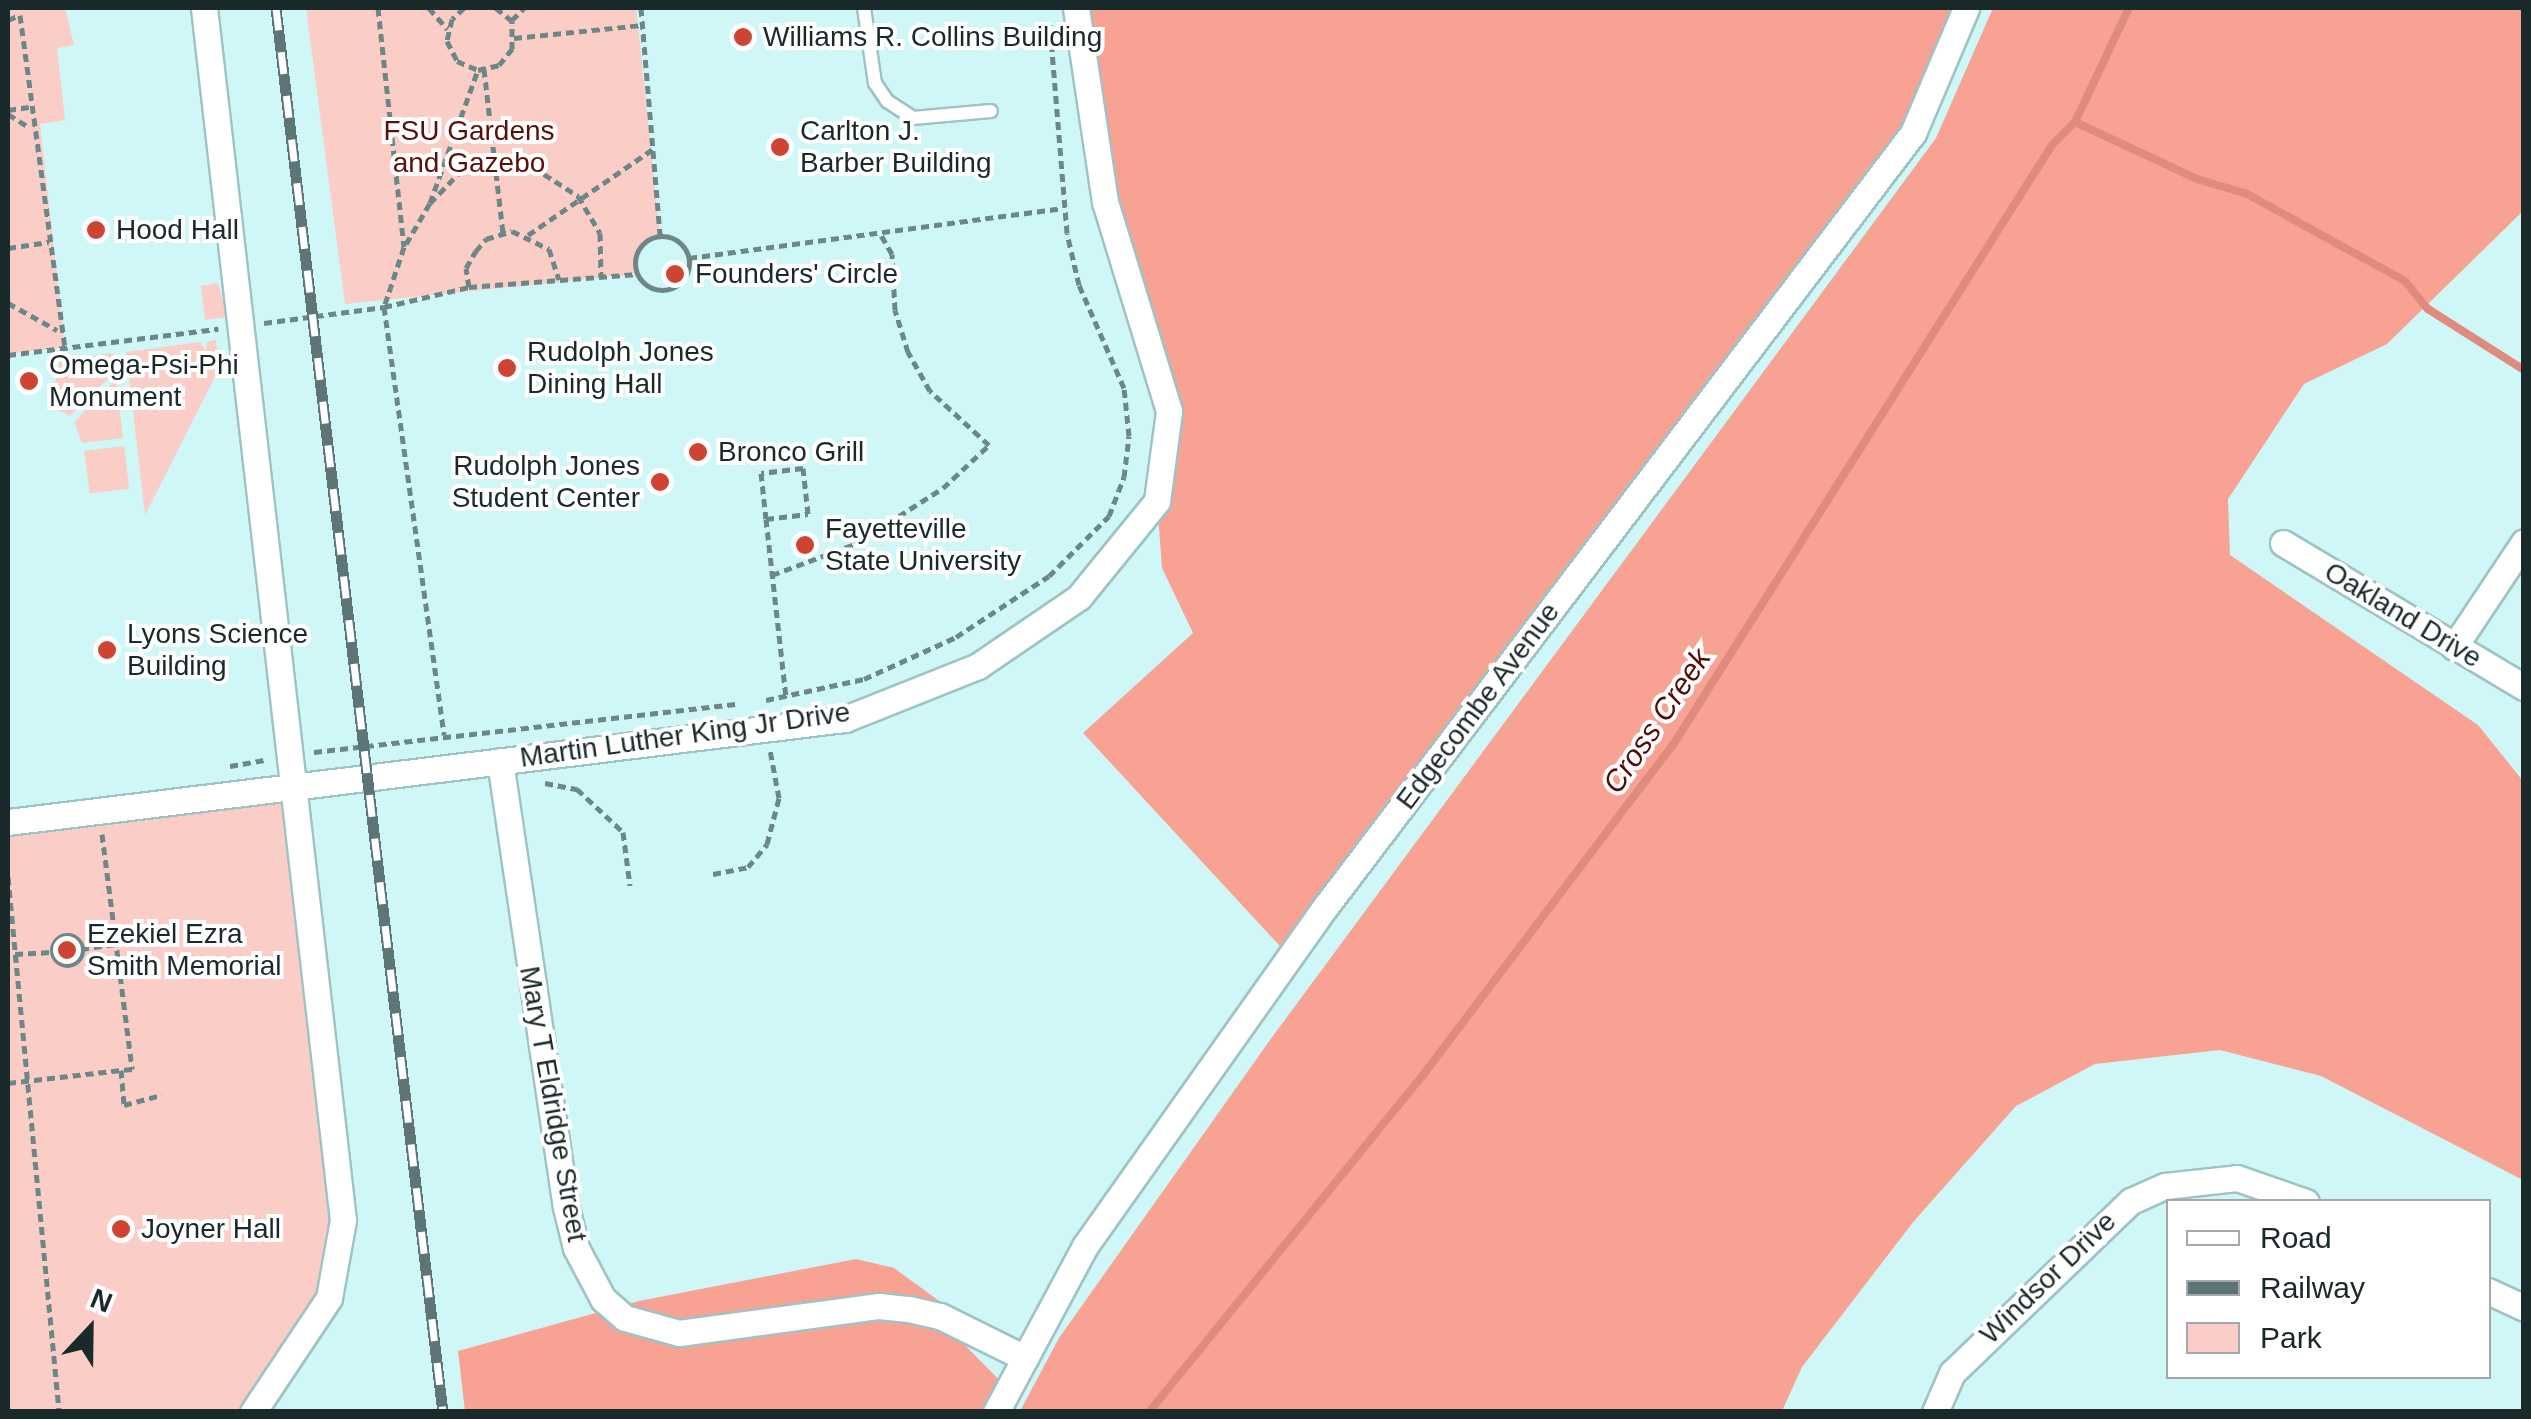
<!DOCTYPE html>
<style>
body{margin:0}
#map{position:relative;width:2531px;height:1419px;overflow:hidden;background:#d0f7f7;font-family:Helvetica,sans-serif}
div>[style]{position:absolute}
.green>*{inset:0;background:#facec6;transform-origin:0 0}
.forest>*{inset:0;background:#f7a293}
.stream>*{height:8px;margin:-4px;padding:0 4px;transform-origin:4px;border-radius:4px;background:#df8b7d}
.path>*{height:5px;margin-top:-2.5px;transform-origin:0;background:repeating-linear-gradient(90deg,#6d8788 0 8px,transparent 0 13px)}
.path>.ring{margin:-2.5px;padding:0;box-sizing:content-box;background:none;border:5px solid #6d8788;border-radius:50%}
.roads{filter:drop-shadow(2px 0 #9ec3c4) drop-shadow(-2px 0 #9ec3c4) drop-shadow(0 2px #9ec3c4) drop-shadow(0 -2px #9ec3c4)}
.service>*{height:12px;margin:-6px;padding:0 6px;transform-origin:6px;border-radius:6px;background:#fff}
.minor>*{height:25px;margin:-12.5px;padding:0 12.5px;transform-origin:12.5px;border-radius:12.5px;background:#fff}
.rail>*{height:11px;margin-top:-5.5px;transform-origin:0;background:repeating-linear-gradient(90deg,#fff 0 22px,#5d7576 0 44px);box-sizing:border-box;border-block:2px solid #5d7576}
.dots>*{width:28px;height:28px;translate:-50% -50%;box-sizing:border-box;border:5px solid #fff;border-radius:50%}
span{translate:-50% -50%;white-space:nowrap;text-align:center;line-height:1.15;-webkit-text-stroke:8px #fff;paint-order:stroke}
.poi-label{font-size:28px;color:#1a292a}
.left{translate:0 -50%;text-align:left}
.right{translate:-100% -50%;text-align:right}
.park-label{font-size:28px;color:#5a1008}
.street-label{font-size:28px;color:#1a292a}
.water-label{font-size:30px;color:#560b05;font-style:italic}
.frame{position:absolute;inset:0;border:10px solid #1a292a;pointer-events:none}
.legend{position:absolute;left:2166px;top:1199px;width:325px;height:180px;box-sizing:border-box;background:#fff;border:2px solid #a3a9aa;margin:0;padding:12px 18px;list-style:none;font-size:30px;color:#1a292a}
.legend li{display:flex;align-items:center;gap:20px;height:50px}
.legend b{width:50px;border:2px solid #a3a9aa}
.north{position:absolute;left:40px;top:1279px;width:100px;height:100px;-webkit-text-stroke:8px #fff;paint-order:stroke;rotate:22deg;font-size:28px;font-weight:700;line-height:40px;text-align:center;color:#1a292a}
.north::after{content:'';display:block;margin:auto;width:35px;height:45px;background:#1a292a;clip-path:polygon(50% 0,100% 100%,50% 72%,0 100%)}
</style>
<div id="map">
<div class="green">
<div style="clip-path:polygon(8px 8px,65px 8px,74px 45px,57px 48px,65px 120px,40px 124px,65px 347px,8px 354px)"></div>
<div style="clip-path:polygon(306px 8px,636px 8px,660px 235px,638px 250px,637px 274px,345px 304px)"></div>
<div style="clip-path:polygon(218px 283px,228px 317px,205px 320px,201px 286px)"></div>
<div style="clip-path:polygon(216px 340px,219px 369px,145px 515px,126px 352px,200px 342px,206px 351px,207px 342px)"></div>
<div style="clip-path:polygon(113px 353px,116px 371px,70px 416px,50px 406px,60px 360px)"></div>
<div style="clip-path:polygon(116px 380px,123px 438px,82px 443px,74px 422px)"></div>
<div style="left:124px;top:446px;width:43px;height:40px;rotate:83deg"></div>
<div style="clip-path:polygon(288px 798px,339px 1240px,321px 1301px,247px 1411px,8px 1411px,8px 836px)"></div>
</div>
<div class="forest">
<div style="clip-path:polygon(1078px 8px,1965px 8px,1913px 133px,1290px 957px,1083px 733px,1193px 633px,1162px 568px,1157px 501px,1169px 411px,1131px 284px)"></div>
<div style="clip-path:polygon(1993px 8px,2523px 8px,2523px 211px,2387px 344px,2304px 384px,2228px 499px,2230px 555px,2478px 725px,2523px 781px,2523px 1180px,2321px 1076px,2220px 1050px,2095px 1064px,2016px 1106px,1914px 1221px,1802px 1367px,1782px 1411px,1020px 1411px,1059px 1338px,1270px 1040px,1936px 138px)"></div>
<div style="clip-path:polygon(856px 1259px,894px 1268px,942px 1303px,958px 1338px,1010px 1391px,996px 1412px,465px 1411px,458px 1351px,639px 1301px)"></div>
</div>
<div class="stream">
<div style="left:2075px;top:122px;width:135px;rotate:25deg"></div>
<div style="left:2197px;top:179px;width:52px;rotate:16.7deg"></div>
<div style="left:2247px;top:194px;width:180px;rotate:28.8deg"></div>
<div style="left:2405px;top:281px;width:36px;rotate:51deg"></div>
<div style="left:2428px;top:309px;width:114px;rotate:32.4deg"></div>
<div style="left:1149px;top:1412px;width:434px;rotate:-50.9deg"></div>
<div style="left:1423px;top:1075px;width:414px;rotate:-52.9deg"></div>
<div style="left:1673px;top:745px;width:710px;rotate:-57.72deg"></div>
<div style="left:2052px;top:145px;width:33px;rotate:-45deg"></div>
<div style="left:2075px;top:122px;width:126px;rotate:-64.7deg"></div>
</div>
<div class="path">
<div style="left:378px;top:8px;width:240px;rotate:83.8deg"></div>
<div style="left:404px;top:247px;width:63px;rotate:108.4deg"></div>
<div style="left:384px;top:307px;width:432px;rotate:82deg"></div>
<div style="left:429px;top:8px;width:28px;rotate:49deg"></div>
<div style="left:464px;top:8px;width:16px;rotate:137deg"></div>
<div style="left:452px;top:19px;width:23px;rotate:103deg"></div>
<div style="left:447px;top:41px;width:22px;rotate:63deg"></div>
<div style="left:457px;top:61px;width:23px;rotate:23deg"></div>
<div style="left:478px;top:70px;width:22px;rotate:-13deg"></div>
<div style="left:499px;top:65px;width:21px;rotate:-51deg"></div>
<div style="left:512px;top:49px;width:28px;rotate:-90deg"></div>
<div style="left:512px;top:21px;width:21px;rotate:-141deg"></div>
<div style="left:641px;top:8px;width:229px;rotate:85.2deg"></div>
<div style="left:8px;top:20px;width:13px;rotate:-23deg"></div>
<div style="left:20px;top:15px;width:335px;rotate:82.3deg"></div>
<div style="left:512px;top:20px;width:17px;rotate:-45deg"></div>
<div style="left:514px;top:38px;width:130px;rotate:-5.8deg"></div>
<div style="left:484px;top:69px;width:166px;rotate:83.4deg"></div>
<div style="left:8px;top:110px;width:21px;rotate:-8deg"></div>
<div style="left:8px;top:114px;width:26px;rotate:32deg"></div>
<div style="left:430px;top:203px;width:43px;rotate:-45.9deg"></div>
<div style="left:460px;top:172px;width:37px;rotate:-20deg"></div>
<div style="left:495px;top:159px;width:39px;rotate:12deg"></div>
<div style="left:533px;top:167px;width:54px;rotate:32.8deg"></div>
<div style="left:578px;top:196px;width:43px;rotate:59.3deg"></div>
<div style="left:600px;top:233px;width:44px;rotate:88.7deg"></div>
<div style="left:528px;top:235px;width:152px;rotate:-34.5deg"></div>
<div class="ring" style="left:635px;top:236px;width:49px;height:49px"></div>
<div style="left:406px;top:244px;width:48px;rotate:-59.7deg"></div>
<div style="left:430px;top:203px;width:141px;rotate:-70.2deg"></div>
<div style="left:8px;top:248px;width:41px;rotate:-8.3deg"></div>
<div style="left:689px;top:258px;width:376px;rotate:-7.6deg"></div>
<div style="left:469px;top:287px;width:19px;rotate:-99deg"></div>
<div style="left:466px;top:268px;width:20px;rotate:-60deg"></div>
<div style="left:476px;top:251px;width:16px;rotate:-50deg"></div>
<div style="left:486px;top:239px;width:27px;rotate:-17deg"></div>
<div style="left:512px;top:231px;width:41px;rotate:25.9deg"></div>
<div style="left:549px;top:249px;width:32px;rotate:72deg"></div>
<div style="left:8px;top:303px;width:56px;rotate:28.9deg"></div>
<div style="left:264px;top:323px;width:121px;rotate:-7.6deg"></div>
<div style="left:384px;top:307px;width:87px;rotate:-13.2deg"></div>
<div style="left:469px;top:287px;width:169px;rotate:-4.4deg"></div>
<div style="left:8px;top:355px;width:212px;rotate:-7.1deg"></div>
<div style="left:766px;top:519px;width:42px;rotate:-6.8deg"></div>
<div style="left:808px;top:514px;width:46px;rotate:-96.2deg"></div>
<div style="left:803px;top:468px;width:42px;rotate:173.2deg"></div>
<div style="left:761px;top:473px;width:46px;rotate:83.8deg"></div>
<div style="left:766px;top:519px;width:179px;rotate:83.6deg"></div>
<div style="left:772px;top:575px;width:89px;rotate:-20.5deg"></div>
<div style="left:855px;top:544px;width:104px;rotate:-32.5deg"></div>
<div style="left:943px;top:488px;width:63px;rotate:-43.1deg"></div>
<div style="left:989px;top:445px;width:80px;rotate:-137.5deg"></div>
<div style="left:930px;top:391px;width:45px;rotate:-119.4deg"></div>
<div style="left:908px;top:352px;width:44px;rotate:-107.2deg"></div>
<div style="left:895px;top:310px;width:56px;rotate:-93.1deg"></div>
<div style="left:892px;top:254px;width:24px;rotate:-120deg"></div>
<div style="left:766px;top:700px;width:100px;rotate:-12.1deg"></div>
<div style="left:864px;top:679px;width:101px;rotate:-24.5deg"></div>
<div style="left:956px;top:637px;width:111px;rotate:-33.3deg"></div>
<div style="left:1049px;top:576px;width:85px;rotate:-45deg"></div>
<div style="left:1109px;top:516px;width:42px;rotate:-69deg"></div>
<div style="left:1124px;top:477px;width:41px;rotate:-83deg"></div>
<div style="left:1129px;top:436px;width:48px;rotate:-95.9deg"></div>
<div style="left:1124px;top:388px;width:112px;rotate:-113.6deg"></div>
<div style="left:1079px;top:285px;width:53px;rotate:-103deg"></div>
<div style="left:1067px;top:233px;width:209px;rotate:-94.7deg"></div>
<div style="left:314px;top:752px;width:424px;rotate:-6.5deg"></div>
<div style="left:230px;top:766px;width:35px;rotate:-10deg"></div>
<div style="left:545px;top:783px;width:33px;rotate:11deg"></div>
<div style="left:577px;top:789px;width:63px;rotate:43.1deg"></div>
<div style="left:623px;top:832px;width:54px;rotate:82.6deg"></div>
<div style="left:102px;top:834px;width:237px;rotate:82.7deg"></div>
<div style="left:132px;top:1069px;width:11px;rotate:175deg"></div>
<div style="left:121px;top:1070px;width:35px;rotate:85deg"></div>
<div style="left:124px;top:1105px;width:39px;rotate:-15deg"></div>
<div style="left:713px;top:874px;width:36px;rotate:-11deg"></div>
<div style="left:748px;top:867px;width:30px;rotate:-50deg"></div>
<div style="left:767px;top:844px;width:48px;rotate:-75.4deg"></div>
<div style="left:779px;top:798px;width:49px;rotate:-100.6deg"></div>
<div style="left:8px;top:877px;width:536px;rotate:84.54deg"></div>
<div style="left:59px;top:1411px;width:7px;rotate:172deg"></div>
<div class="ring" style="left:52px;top:935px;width:25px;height:25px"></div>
<div style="left:81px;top:949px;width:35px;rotate:-8deg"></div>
<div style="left:15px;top:954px;width:37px;rotate:-3deg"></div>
<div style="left:8px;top:1083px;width:114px;rotate:-6.6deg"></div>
</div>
<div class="roads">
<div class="service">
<div style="left:864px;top:8px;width:76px;rotate:81.7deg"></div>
<div style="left:875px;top:83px;width:22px;rotate:56deg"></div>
<div style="left:887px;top:101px;width:31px;rotate:33deg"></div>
<div style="left:913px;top:118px;width:78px;rotate:-5.1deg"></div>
</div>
<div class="minor">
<div style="left:204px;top:8px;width:1220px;rotate:83.46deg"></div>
<div style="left:343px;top:1220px;width:79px;rotate:100.2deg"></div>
<div style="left:329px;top:1298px;width:137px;rotate:123.7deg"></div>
<div style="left:2283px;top:543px;width:281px;rotate:30.9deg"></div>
<div style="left:2454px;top:647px;width:126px;rotate:-56.3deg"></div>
<div style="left:500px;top:761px;width:451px;rotate:81.6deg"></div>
<div style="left:566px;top:1207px;width:42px;rotate:76.3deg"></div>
<div style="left:576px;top:1248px;width:58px;rotate:62.1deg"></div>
<div style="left:603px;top:1299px;width:29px;rotate:41deg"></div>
<div style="left:625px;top:1318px;width:56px;rotate:15.5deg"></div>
<div style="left:679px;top:1333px;width:202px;rotate:-7.7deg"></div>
<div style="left:879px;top:1306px;width:30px;rotate:6deg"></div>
<div style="left:909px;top:1309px;width:32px;rotate:13deg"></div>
<div style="left:940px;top:1316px;width:95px;rotate:26.3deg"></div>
<div style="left:8px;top:822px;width:843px;rotate:-7.02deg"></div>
<div style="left:845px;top:719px;width:143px;rotate:-21.7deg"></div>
<div style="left:978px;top:666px;width:122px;rotate:-34.3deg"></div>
<div style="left:1079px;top:597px;width:124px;rotate:-50.9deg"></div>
<div style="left:1157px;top:501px;width:91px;rotate:-82.4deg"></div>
<div style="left:1169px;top:411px;width:219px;rotate:-107deg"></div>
<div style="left:1105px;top:202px;width:196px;rotate:-98.5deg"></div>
<div style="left:2488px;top:1291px;width:40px;rotate:25deg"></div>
<div style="left:996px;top:1412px;width:188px;rotate:-61.8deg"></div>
<div style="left:1085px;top:1246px;width:417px;rotate:-54.7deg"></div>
<div style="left:1326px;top:906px;width:971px;rotate:-52.79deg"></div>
<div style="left:1913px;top:133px;width:136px;rotate:-67deg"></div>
<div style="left:1935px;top:1412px;width:43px;rotate:-66.4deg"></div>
<div style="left:1952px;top:1373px;width:248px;rotate:-43.9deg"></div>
<div style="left:2131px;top:1201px;width:37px;rotate:-24deg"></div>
<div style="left:2165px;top:1186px;width:72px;rotate:-6.3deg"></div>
<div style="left:2237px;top:1178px;width:73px;rotate:19.2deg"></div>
</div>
</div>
<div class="rail">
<div style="left:276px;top:8px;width:1414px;rotate:83.22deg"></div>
</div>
<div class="dots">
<div style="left:743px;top:37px;background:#cf4332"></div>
<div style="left:780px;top:147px;background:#cf4332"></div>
<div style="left:96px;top:230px;background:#cf4332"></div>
<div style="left:675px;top:274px;background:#cf4332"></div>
<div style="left:507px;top:368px;background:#cf4332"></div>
<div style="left:29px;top:381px;background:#cf4332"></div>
<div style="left:698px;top:452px;background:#cf4332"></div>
<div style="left:660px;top:482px;background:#cf4332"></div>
<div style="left:805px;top:545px;background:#cf4332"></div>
<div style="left:107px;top:650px;background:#cf4332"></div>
<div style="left:67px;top:950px;background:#cf4332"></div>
<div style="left:121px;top:1229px;background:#cf4332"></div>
</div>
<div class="poi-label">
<span class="left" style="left:763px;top:37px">Williams R. Collins Building</span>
<span class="left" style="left:800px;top:147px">Carlton J.<br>Barber Building</span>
<span class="left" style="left:116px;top:230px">Hood Hall</span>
<span class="left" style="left:695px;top:274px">Founders' Circle</span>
<span class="left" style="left:527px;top:368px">Rudolph Jones<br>Dining Hall</span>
<span class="left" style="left:49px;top:381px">Omega-Psi-Phi<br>Monument</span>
<span class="left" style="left:718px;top:452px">Bronco Grill</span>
<span class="right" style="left:640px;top:482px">Rudolph Jones<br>Student Center</span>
<span class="left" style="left:825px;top:545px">Fayetteville<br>State University</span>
<span class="left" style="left:127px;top:650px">Lyons Science<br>Building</span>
<span class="left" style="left:87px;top:950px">Ezekiel Ezra<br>Smith Memorial</span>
<span class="left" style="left:141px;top:1229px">Joyner Hall</span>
</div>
<div class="park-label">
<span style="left:469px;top:147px">FSU Gardens<br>and Gazebo</span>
</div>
<div class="street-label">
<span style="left:2403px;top:615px;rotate:31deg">Oakland Drive</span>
<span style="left:1478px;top:706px;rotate:-53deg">Edgecombe Avenue</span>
<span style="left:685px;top:735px;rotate:-8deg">Martin Luther King Jr Drive</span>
<span style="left:553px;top:1104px;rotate:80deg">Mary T Eldridge Street</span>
<span style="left:2048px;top:1278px;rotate:-44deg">Windsor Drive</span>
</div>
<div class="water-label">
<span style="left:1657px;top:721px;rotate:-56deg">Cross Creek</span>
</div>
<div class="frame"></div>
<ul class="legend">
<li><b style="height:12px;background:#fff"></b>Road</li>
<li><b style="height:12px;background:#5d7576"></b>Railway</li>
<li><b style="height:28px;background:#facec6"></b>Park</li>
</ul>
<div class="north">N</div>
</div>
